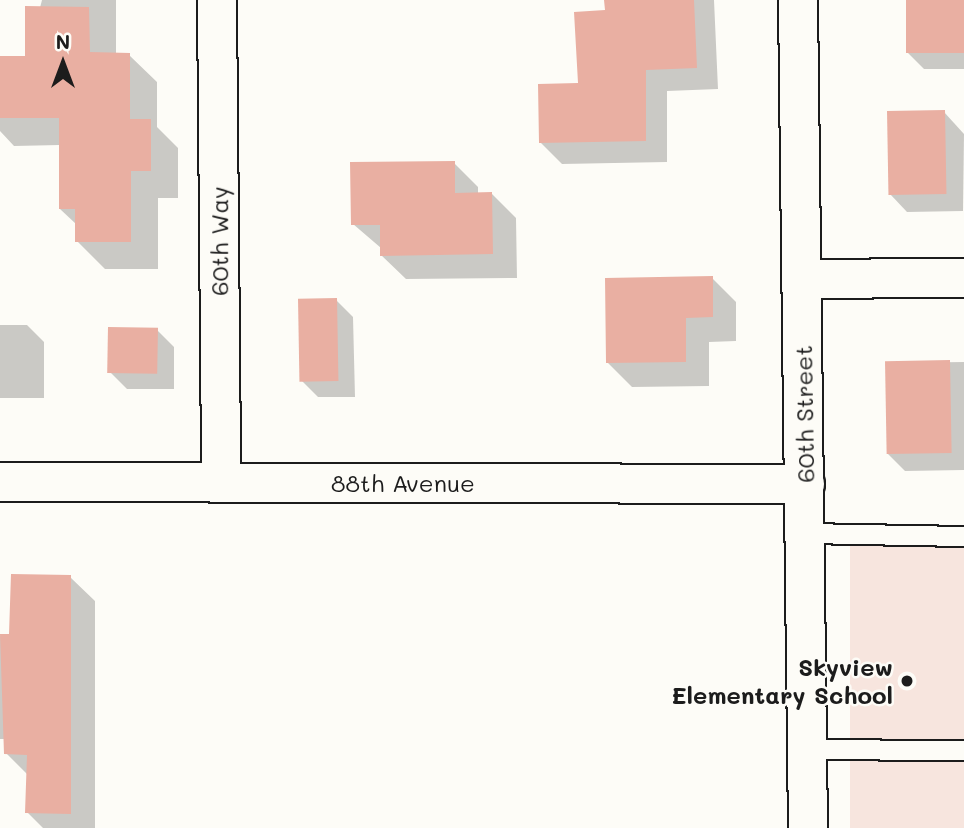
<!DOCTYPE html>
<style>
body{margin:0}
#map{position:relative;width:964px;height:828px;overflow:hidden;background:#fdfcf7;font-family:Mali,sans-serif}
div>[style]{position:absolute}
.built>*{inset:0;background:#f7e5de;transform-origin:0 0}
.shadow>*{inset:0;background:#0003}
.building>*{inset:0;background:#e9afa2;transform-origin:0 0}
.roads{filter:drop-shadow(2px 0 #1c1c1c) drop-shadow(-2px 0 #1c1c1c) drop-shadow(0 2px #1c1c1c) drop-shadow(0 -2px #1c1c1c)}
.lane>*{height:19px;margin:-9.5px;padding:0 9.5px;transform-origin:9.5px;border-radius:9.5px;background:#fdfcf7}
.street>*{height:38px;margin:-19px;padding:0 19px;transform-origin:19px;border-radius:19px;background:#fdfcf7}
.secondary>*{height:38px;margin:-19px;padding:0 19px;transform-origin:19px;border-radius:19px;background:#fdfcf7}
.dots>*{width:19px;height:19px;translate:-50% -50%;box-sizing:border-box;border:4px solid #fdfcf7;border-radius:50%}
span{translate:-50% -50%;white-space:nowrap;text-align:center;line-height:1.15;-webkit-text-stroke:5px #fdfcf7;paint-order:stroke}
.street-label{font-size:24px;color:#1c1c1c}
.poi-label{font-size:24px;color:#1c1c1c;font-weight:700}
.right{translate:-100% -50%;text-align:right}
.north{position:absolute;left:28px;top:28px;width:70px;height:70px;-webkit-text-stroke:5px #fdfcf7;paint-order:stroke;rotate:0deg;font-size:19px;font-weight:700;line-height:28px;text-align:center;color:#1c1c1c}
.north::after{content:'';display:block;margin:auto;width:24px;height:32px;background:#1c1c1c;clip-path:polygon(50% 0,100% 100%,50% 72%,0 100%)}
</style>
<div id="map">
<div class="built">
<div style="left:964px;top:533px;width:295px;height:114px;rotate:90deg"></div>
</div>
<div class="shadow">
<div style="clip-path:polygon(42px 0,116px 0,116px 54px,129px 55px,157px 82px,157px 127px,178px 148px,178px 198px,158px 198px,158px 269px,105px 269px,77px 241px,77px 225px,60px 209px,60px 145px,14px 146px,0 131px,0 57px,27px 58px)"></div>
<div style="clip-path:polygon(606px 0,714px 0,718px 89px,667px 91px,667px 162px,562px 164px,540px 142px,579px 85px,606px 12px)"></div>
<div style="clip-path:polygon(908px 0,964px 0,964px 69px,924px 69px,907px 52px)"></div>
<div style="clip-path:polygon(944px 112px,964px 134px,963px 211px,907px 212px,890px 194px)"></div>
<div style="clip-path:polygon(454px 163px,478px 187px,478px 194px,492px 194px,516px 218px,517px 278px,406px 279px,381px 255px,381px 248px,353px 224px)"></div>
<div style="clip-path:polygon(712px 278px,736px 302px,736px 341px,709px 342px,709px 386px,632px 387px,607px 362px)"></div>
<div style="clip-path:polygon(336px 300px,353px 317px,355px 397px,318px 397px,301px 380px)"></div>
<div style="clip-path:polygon(0 325px,27px 325px,44px 342px,44px 398px,0 398px)"></div>
<div style="clip-path:polygon(157px 330px,174px 347px,174px 389px,127px 389px,110px 372px)"></div>
<div style="clip-path:polygon(964px 362px,964px 470px,905px 471px,888px 454px,887px 363px)"></div>
<div style="clip-path:polygon(70px 577px,95px 601px,95px 828px,43px 828px,27px 812px,28px 775px,6px 753px,6px 739px,0 739px,0 636px,11px 636px)"></div>
</div>
<div class="building">
<div style="clip-path:polygon(604px 0,694px 0,697px 68px,646px 70px,646px 141px,539px 143px,538px 84px,578px 83px,574px 12px,605px 10px)"></div>
<div style="left:906px;top:0;width:58px;height:53px"></div>
<div style="clip-path:polygon(25px 6px,89px 7px,90px 52px,130px 53px,130px 119px,151px 119px,151px 171px,131px 171px,131px 242px,75px 242px,75px 209px,59px 209px,59px 118px,0 118px,0 56px,25px 56px)"></div>
<div style="left:945px;top:110px;width:84px;height:58px;rotate:89deg"></div>
<div style="clip-path:polygon(455px 161px,455px 193px,492px 192px,493px 254px,380px 256px,380px 225px,351px 225px,350px 162px)"></div>
<div style="clip-path:polygon(713px 276px,713px 317px,686px 318px,686px 362px,606px 363px,605px 278px)"></div>
<div style="left:337px;top:298px;width:83px;height:39px;rotate:89deg"></div>
<div style="left:108px;top:327px;width:50px;height:46px;rotate:1deg"></div>
<div style="left:950px;top:360px;width:93px;height:65px;rotate:89deg"></div>
<div style="clip-path:polygon(11px 574px,71px 575px,71px 814px,25px 813px,27px 755px,4px 754px,0 634px,9px 634px)"></div>
</div>
<div class="roads">
<div class="lane">
<div style="left:806px;top:533px;width:158px;rotate:1.1deg"></div>
<div style="left:807px;top:749px;width:157px;rotate:0.4deg"></div>
</div>
<div class="street">
<div style="left:217px;top:0;width:482px;rotate:89.5deg"></div>
<div style="left:801px;top:279px;width:163px;rotate:-0.4deg"></div>
<div style="left:0;top:482px;width:805px;rotate:0.14deg"></div>
</div>
<div class="secondary">
<div style="left:798px;top:0;width:828px;rotate:89.31deg"></div>
</div>
</div>
<div class="dots">
<div style="left:907px;top:681px;background:#1c1c1c"></div>
</div>
<div class="street-label">
<span style="left:219px;top:241px;rotate:-90deg">60th Way</span>
<span style="left:804px;top:414px;rotate:-91deg">60th Street</span>
<span style="left:403px;top:483px">88th Avenue</span>
</div>
<div class="poi-label">
<span class="right" style="left:893px;top:681px">Skyview<br>Elementary School</span>
</div>
<div class="north">N</div>
</div>
